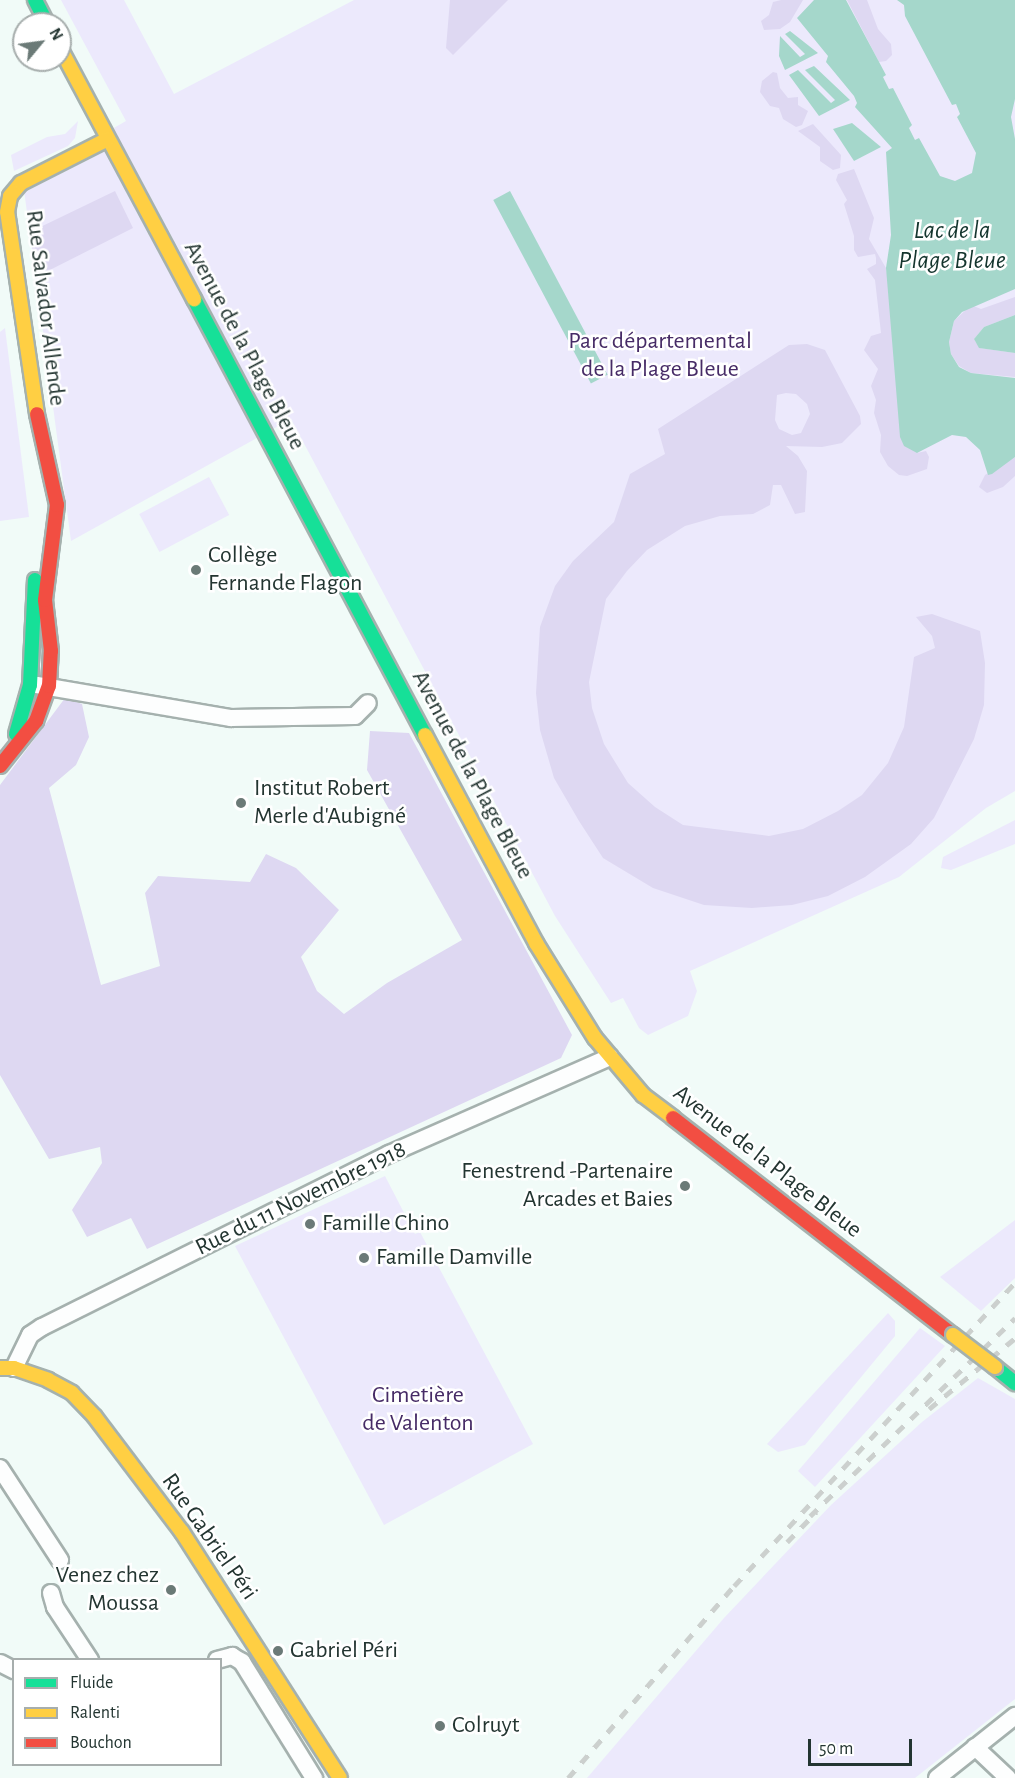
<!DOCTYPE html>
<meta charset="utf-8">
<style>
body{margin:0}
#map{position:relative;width:1015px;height:1778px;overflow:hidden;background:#f1fbf8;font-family:"Alegreya Sans",sans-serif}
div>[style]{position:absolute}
.green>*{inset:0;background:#ece9fc;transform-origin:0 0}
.forest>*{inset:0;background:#ded8f2}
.water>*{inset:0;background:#a5d7cb;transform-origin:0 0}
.roads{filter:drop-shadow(2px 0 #a5b1ae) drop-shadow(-2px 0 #a5b1ae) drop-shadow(0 2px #a5b1ae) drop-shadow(0 -2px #a5b1ae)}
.street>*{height:16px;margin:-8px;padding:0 8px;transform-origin:8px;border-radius:8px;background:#fdfefe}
.fast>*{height:14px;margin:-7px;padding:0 7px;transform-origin:7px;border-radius:7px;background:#16e098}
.slow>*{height:14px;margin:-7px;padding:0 7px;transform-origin:7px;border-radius:7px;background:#ffcf43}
.jam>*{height:14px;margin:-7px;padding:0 7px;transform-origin:7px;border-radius:7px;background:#f24e42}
.rail>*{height:4.5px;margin-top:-2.25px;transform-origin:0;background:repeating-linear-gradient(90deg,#ccd0ce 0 10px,transparent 0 20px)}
.bridges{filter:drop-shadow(2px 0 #a5b1ae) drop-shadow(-2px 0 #a5b1ae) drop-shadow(0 2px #a5b1ae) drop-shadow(0 -2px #a5b1ae)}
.slow-bridge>*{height:14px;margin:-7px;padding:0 7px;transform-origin:7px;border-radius:7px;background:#ffcf43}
.dots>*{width:16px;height:16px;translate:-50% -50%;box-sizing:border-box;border:3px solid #fff;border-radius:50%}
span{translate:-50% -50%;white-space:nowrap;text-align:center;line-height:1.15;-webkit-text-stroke:5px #fff;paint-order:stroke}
.street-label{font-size:24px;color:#233531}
.park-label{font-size:24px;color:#462b66}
.poi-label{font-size:24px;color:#233531}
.left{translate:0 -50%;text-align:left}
.right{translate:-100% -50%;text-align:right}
.water-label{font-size:26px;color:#14352e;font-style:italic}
.legend{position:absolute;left:12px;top:1658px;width:210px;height:108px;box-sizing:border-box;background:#fff;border:2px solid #a7aead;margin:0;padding:8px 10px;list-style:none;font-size:18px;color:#233531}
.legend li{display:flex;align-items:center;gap:12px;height:30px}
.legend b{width:30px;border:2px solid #a7aead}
.north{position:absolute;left:12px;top:12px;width:60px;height:60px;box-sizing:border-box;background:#fff;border:2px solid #a7aead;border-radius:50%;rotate:61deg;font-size:16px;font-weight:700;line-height:24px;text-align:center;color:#233531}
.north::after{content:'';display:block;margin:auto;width:21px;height:27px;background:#6b7a77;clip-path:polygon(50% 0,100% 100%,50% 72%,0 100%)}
.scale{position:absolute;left:808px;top:1739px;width:104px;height:27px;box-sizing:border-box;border:3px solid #233531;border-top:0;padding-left:8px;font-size:18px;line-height:21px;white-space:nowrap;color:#233531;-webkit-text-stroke:4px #fff;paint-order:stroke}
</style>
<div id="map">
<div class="green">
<div style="clip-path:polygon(61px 0,124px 0,174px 94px,354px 0,1015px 0,1015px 791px,986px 808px,899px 877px,690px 971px,697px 991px,688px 1016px,648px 1035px,639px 1028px,623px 998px,611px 1003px,555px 916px,291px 419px,71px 541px,24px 190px,77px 149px,126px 121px)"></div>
<div style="clip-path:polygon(78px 121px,75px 138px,68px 146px,14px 171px,11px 155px,47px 137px,65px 134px)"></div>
<div style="clip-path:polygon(5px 328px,29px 517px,0 521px,0 332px)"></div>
<div style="left:209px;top:477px;width:43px;height:79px;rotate:62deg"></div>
<div style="clip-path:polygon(1015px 820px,1015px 844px,951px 870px,941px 868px,943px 857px)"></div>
<div style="clip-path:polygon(385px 1176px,415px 1234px,420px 1232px,533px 1444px,384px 1525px,235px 1246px)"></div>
<div style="clip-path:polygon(1015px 1220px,1015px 1278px,981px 1311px,940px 1277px)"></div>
<div style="clip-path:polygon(888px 1313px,895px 1321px,895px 1336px,805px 1445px,778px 1452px,767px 1444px)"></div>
<div style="clip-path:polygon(920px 1328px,945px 1346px,815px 1487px,798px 1471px)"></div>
<div style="clip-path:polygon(978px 1378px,1015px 1399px,1015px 1699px,915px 1778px,587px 1778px,724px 1618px,831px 1505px,922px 1422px)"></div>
</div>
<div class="forest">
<div style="clip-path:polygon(450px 0,508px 0,453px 55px,446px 48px)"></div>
<div style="clip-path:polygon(781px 0,803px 0,790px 22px,780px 29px,764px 30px,761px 21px,769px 15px,773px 2px)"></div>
<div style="clip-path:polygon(847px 0,867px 0,878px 29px,891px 44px,892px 55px,886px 61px,879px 62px)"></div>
<div style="clip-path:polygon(773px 72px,777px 73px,780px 88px,788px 98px,798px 97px,798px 105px,808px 111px,802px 125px,796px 127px,783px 119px,779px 108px,770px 106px,760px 92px,762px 81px)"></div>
<div style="clip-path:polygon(813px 124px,841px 155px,840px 168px,833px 170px,820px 161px,820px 147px,798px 131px)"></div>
<div style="clip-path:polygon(854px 169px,874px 218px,869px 239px,886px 268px,917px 453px,926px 451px,929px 457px,927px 469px,907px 476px,899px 475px,888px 466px,880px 452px,881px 435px,874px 413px,876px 400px,871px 386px,878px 369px,864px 350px,871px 336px,881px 333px,875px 280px,867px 269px,876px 264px,876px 258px,875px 254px,858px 257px,854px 250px,854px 236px,844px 204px,847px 200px,836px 180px,838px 174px)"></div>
<div style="clip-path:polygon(115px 191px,133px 228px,36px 277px,30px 232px)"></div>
<div style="clip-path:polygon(1015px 297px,1015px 315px,984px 327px,974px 339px,980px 348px,1015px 353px,1015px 377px,971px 373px,959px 366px,951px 354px,949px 342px,954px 321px,971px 305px,981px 309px)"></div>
<div style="clip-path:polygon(evenodd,807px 344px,825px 350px,860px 416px,861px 424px,842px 443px,822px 447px,786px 446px,798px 456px,807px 471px,805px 512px,795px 514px,781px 485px,773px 485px,770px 505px,753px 514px,720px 516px,685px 526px,647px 550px,627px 571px,606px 599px,589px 682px,592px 708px,604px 744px,628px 783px,655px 807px,683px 825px,769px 836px,803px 829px,838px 811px,862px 795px,888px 763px,904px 727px,914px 657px,935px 648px,932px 636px,916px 617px,932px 614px,980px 631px,985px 663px,984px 705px,974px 739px,934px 818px,911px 844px,865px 877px,828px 896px,792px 905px,752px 908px,704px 905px,653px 888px,603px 858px,579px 821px,554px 778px,540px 730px,536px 693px,540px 627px,555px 586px,573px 561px,614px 522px,630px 474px,665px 454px,658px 429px,789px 345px,807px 344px,786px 393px,796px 394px,807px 404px,810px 414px,801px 433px,792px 435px,779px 429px,775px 420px,777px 395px,786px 393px)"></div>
<div style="clip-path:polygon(1015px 457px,1015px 476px,1003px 487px,987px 493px,979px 487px,985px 475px)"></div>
<div style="clip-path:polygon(65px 698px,82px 704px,89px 737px,76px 765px,49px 788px,101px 985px,160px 966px,145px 893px,158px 876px,250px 882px,266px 854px,296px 868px,339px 910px,301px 957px,317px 991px,344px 1014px,387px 983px,462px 940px,367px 770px,370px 731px,409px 733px,572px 1035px,561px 1058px,147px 1249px,131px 1218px,87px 1237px,72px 1210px,102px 1163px,100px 1147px,49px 1159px,0 1075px,0 785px)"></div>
</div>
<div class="water">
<div style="clip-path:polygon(814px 0,846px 0,886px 75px,883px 77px,889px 89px,893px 88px,912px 125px,909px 128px,915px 140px,919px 138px,940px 176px,955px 181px,972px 173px,976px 153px,957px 117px,960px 114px,956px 104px,952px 105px,905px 16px,904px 5px,897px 0,1015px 0,1015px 99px,1011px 117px,1015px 139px,1015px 289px,962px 312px,954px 321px,949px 342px,951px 354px,959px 367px,971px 373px,1015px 378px,1015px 457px,992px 474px,988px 475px,980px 450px,966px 437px,952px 435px,917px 453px,904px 446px,900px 437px,886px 268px,891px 235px,886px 152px,892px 148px,855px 107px,857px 103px,854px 96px,826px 62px,828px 56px,797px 18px)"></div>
<div style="clip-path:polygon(790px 31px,818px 53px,785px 70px,779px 56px,780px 36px,800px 57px,805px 54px,785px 34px)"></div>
<div style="clip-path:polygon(814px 66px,850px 100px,819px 116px,789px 75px,798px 70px,831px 103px,835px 100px,805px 70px)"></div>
<div style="clip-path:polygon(852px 123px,881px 147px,854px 161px,833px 129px)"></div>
<div style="left:510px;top:191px;width:208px;height:19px;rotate:62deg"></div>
<div style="clip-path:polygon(1015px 315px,1015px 353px,979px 348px,974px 339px,984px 327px)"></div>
</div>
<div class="roads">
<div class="street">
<div style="left:37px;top:685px;width:197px;rotate:9.7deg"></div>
<div style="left:231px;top:718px;width:124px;rotate:-0.9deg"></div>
<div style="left:355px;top:716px;width:18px;rotate:-45deg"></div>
<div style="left:14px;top:1368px;width:37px;rotate:-64deg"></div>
<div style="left:30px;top:1335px;width:14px;rotate:-34deg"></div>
<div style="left:42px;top:1327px;width:388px;rotate:-26.5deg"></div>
<div style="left:389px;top:1154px;width:241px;rotate:-23.7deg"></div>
<div style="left:0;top:1468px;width:110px;rotate:56.9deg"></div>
<div style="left:51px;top:1593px;width:15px;rotate:74deg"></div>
<div style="left:55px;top:1607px;width:64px;rotate:56.6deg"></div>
<div style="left:217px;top:1660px;width:16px;rotate:-15deg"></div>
<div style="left:232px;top:1656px;width:12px;rotate:31deg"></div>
<div style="left:242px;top:1662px;width:137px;rotate:58.2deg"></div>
<div style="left:0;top:1663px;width:16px;rotate:27deg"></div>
<div style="left:975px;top:1747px;width:45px;rotate:43.2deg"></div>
<div style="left:937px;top:1778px;width:100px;rotate:-38.5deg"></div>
</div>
<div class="fast">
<div style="left:35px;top:0;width:27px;rotate:63deg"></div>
<div style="left:194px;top:299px;width:493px;rotate:62.1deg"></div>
<div style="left:16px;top:734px;width:51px;rotate:-74.1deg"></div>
<div style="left:30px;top:685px;width:105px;rotate:-87.3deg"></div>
<div style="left:995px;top:1367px;width:26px;rotate:39deg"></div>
</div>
<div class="slow">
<div style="left:60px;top:48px;width:285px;rotate:61.9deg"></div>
<div style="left:37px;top:414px;width:204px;rotate:-98.4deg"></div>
<div style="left:7px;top:212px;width:16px;rotate:-79deg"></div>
<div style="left:10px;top:196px;width:17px;rotate:-50deg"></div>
<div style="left:21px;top:183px;width:97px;rotate:-26.8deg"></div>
<div style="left:425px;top:735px;width:236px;rotate:61.9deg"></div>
<div style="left:536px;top:943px;width:112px;rotate:58.2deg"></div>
<div style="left:595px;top:1038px;width:75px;rotate:49.9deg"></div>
<div style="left:643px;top:1095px;width:38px;rotate:37deg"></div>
<div style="left:0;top:1368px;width:14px"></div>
<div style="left:14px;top:1368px;width:36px;rotate:19deg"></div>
<div style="left:48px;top:1380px;width:27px;rotate:28deg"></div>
<div style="left:72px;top:1393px;width:33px;rotate:46deg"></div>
<div style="left:95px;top:1417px;width:144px;rotate:52.9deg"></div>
<div style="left:182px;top:1532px;width:292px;rotate:57.3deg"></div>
</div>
<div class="jam">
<div style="left:0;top:766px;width:58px;rotate:-51.3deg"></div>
<div style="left:36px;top:721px;width:37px;rotate:-70deg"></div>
<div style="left:49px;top:686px;width:35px;rotate:-87deg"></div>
<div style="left:51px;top:651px;width:51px;rotate:-96.7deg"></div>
<div style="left:45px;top:600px;width:96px;rotate:-82.8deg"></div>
<div style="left:57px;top:505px;width:93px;rotate:-102.4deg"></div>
<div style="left:673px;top:1118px;width:354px;rotate:37.8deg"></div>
</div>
</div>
<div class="rail">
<div style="left:929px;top:1409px;width:112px;rotate:-39.5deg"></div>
<div style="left:810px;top:1516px;width:285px;rotate:-44deg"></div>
<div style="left:787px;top:1542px;width:42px;rotate:-46deg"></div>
<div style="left:568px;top:1778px;width:254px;rotate:-49.2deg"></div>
<div style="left:734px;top:1586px;width:413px;rotate:-47.2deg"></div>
</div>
<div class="bridges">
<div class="slow-bridge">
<div style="left:953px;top:1335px;width:53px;rotate:37.3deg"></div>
</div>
</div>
<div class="dots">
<div style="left:196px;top:570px;background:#6b7a77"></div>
<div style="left:241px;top:803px;background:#6b7a77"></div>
<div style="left:685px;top:1186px;background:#6b7a77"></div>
<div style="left:310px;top:1224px;background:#6b7a77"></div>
<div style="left:364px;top:1258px;background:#6b7a77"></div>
<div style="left:171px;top:1590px;background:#6b7a77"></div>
<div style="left:278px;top:1651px;background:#6b7a77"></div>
<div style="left:440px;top:1726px;background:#6b7a77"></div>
</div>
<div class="street-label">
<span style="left:45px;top:308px;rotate:83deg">Rue Salvador Allende</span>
<span style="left:244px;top:346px;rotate:62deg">Avenue de la Plage Bleue</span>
<span style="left:472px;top:775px;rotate:62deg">Avenue de la Plage Bleue</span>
<span style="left:767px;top:1162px;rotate:38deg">Avenue de la Plage Bleue</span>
<span style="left:301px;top:1199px;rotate:-26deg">Rue du 11 Novembre 1918</span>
<span style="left:209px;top:1537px;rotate:55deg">Rue Gabriel Péri</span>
</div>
<div class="park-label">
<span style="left:660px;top:356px">Parc départemental<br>de la Plage Bleue</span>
<span style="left:418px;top:1410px">Cimetière<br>de Valenton</span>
</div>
<div class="poi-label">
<span class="left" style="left:208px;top:570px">Collège<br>Fernande Flagon</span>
<span class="left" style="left:254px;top:803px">Institut Robert<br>Merle d'Aubigné</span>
<span class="right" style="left:673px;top:1186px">Fenestrend -Partenaire<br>Arcades et Baies</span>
<span class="left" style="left:322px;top:1224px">Famille Chino</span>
<span class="left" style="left:376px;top:1258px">Famille Damville</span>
<span class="right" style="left:159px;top:1590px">Venez chez<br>Moussa</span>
<span class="left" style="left:290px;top:1651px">Gabriel Péri</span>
<span class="left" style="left:452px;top:1726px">Colruyt</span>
</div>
<div class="water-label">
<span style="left:952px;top:246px">Lac de la<br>Plage Bleue</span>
</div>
<ul class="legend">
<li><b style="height:8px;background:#16e098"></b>Fluide</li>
<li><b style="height:8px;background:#ffcf43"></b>Ralenti</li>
<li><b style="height:8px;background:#f24e42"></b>Bouchon</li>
</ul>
<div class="north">N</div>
<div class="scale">50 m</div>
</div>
